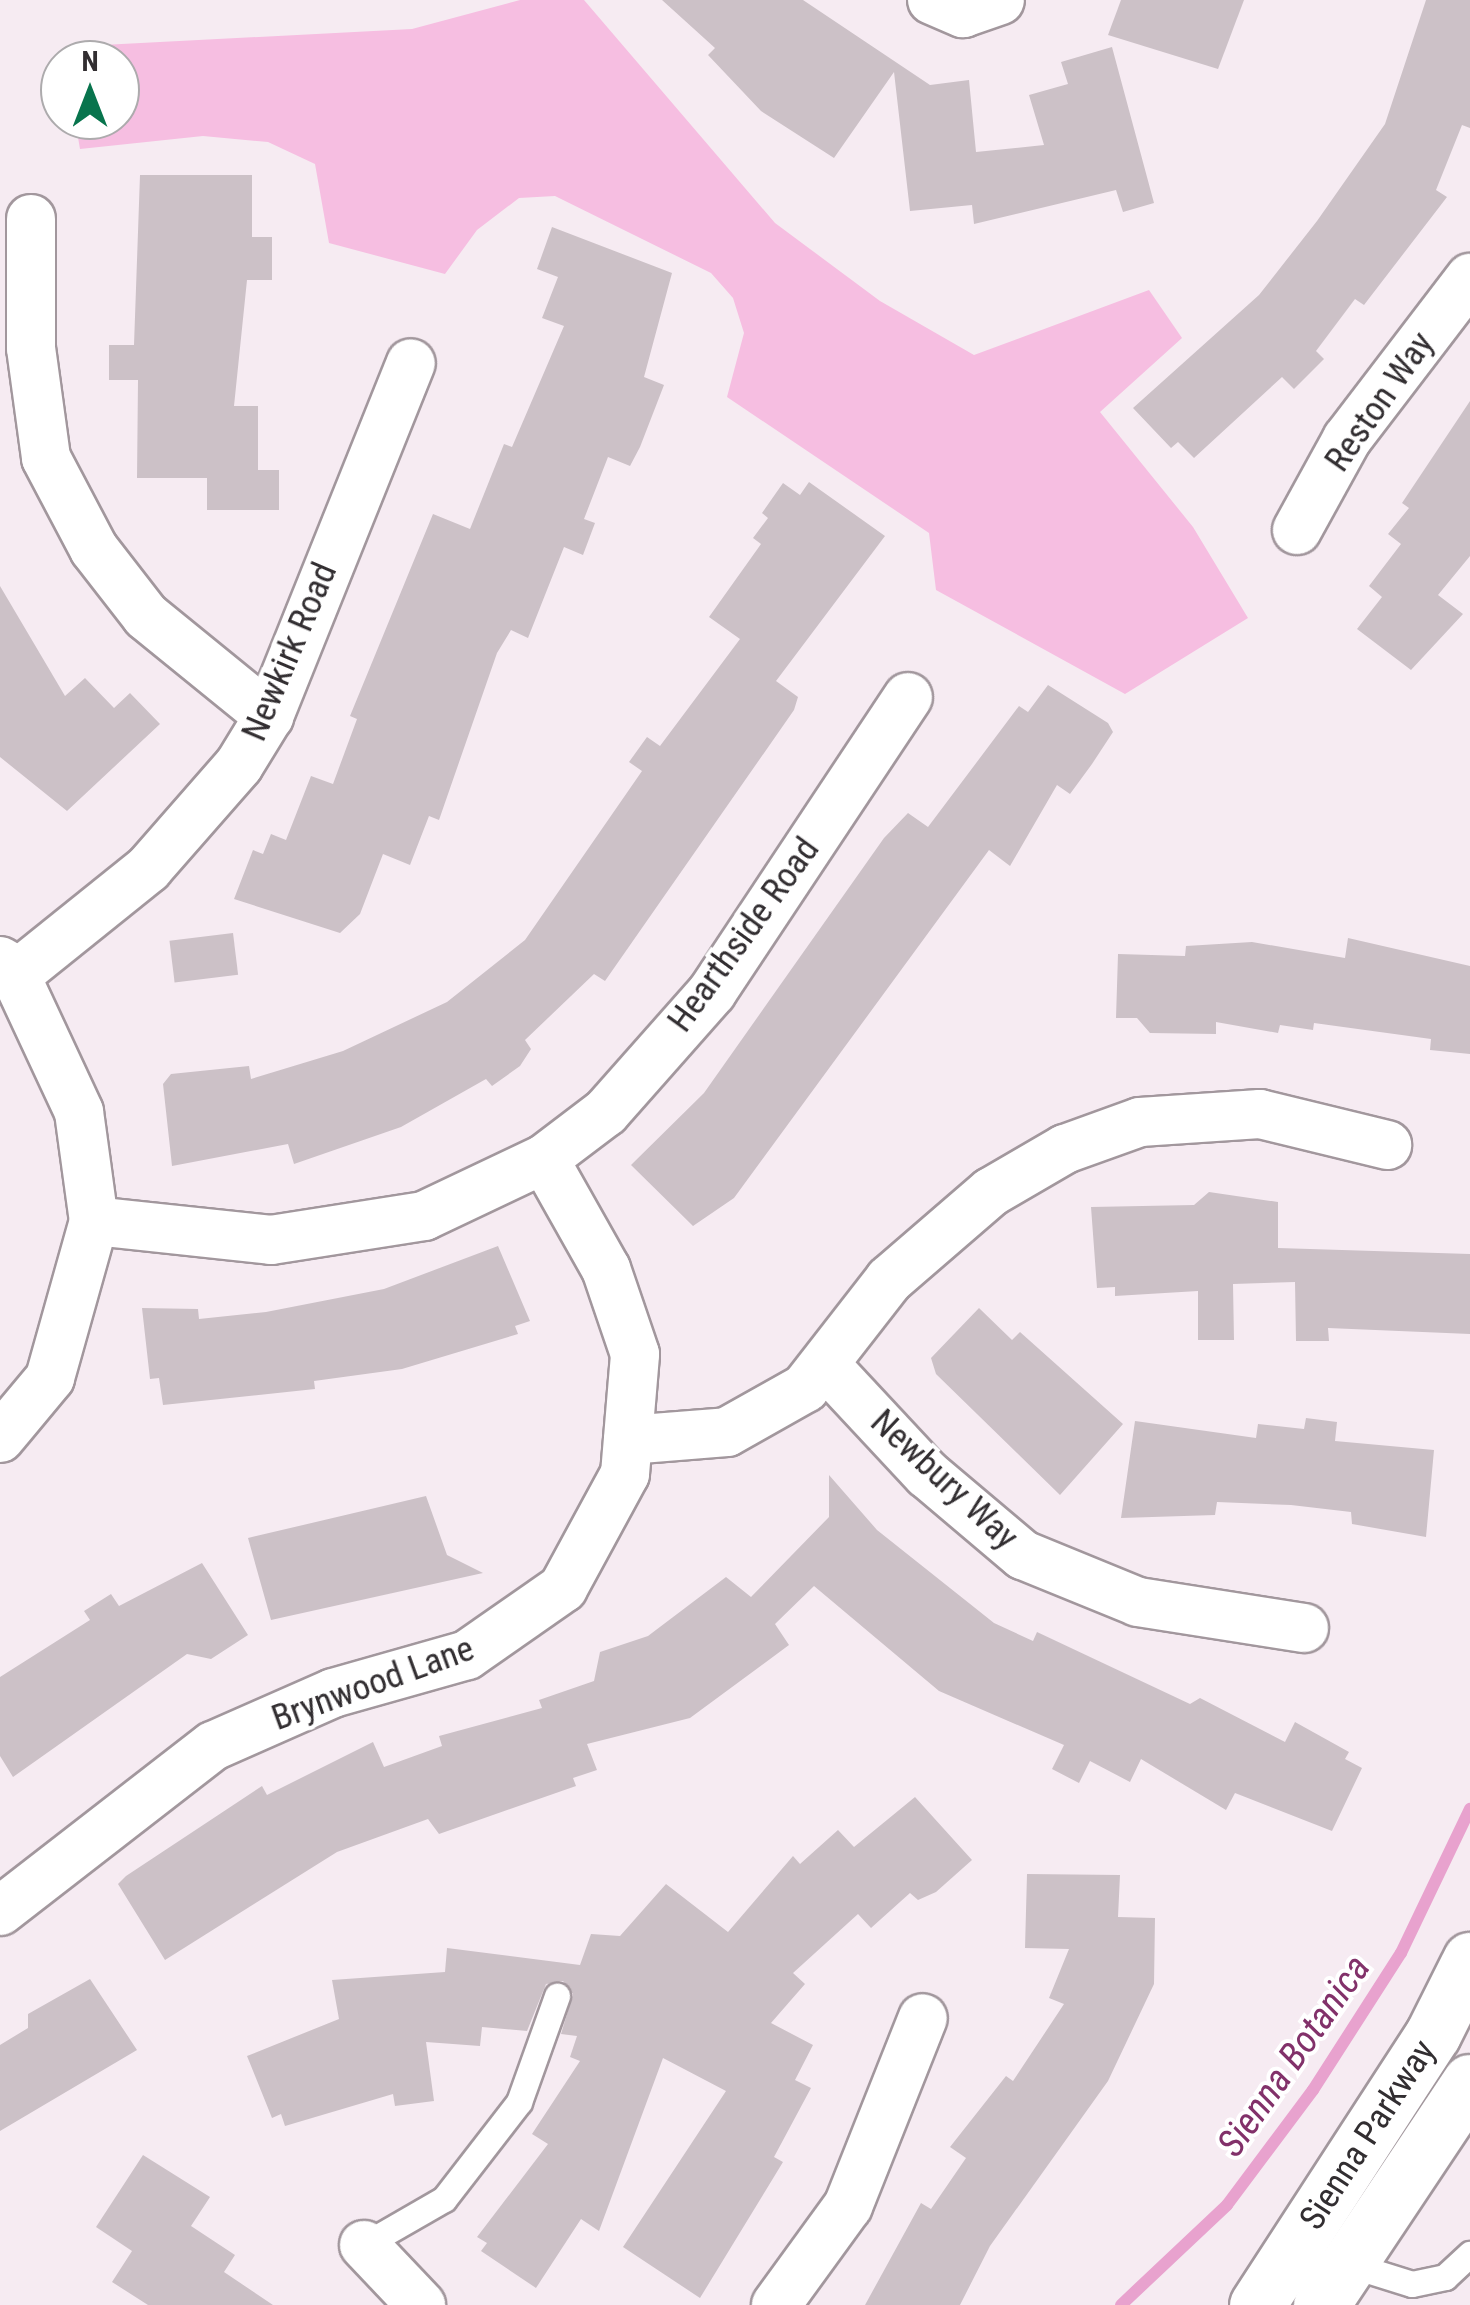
<!DOCTYPE html>
<style>
body{margin:0}
#map{position:relative;width:1470px;height:2305px;overflow:hidden;background:#f6ebf2;font-family:"Roboto Condensed",sans-serif}
div>[style]{position:absolute}
.green>*{inset:0;background:#f6bee1}
.stream>*{height:12px;margin:-6px;padding:0 6px;transform-origin:6px;border-radius:6px;background:#e8a2ce}
.building>*{inset:0;background:#ccc1c7;transform-origin:0 0}
.roads{filter:drop-shadow(2px 0 #a2979d) drop-shadow(-2px 0 #a2979d) drop-shadow(0 2px #a2979d) drop-shadow(0 -2px #a2979d)}
.lane>*{height:25px;margin:-12.5px;padding:0 12.5px;transform-origin:12.5px;border-radius:12.5px;background:#fff}
.street>*{height:48px;margin:-24px;padding:0 24px;transform-origin:24px;border-radius:24px;background:#fff}
.secondary>*{height:55px;margin:-27.5px;padding:0 27.5px;transform-origin:27.5px;border-radius:27.5px;background:#fff}
span{translate:-50% -50%;white-space:nowrap;text-align:center;line-height:1.15;-webkit-text-stroke:8px #fff;paint-order:stroke}
.street-label{font-size:35px;color:#322e31}
.water-label{font-size:38px;color:#82316a;font-style:italic}
.north{position:absolute;left:40px;top:40px;width:100px;height:100px;box-sizing:border-box;background:#fff;border:2px solid #adabad;border-radius:50%;rotate:0deg;font-size:28px;font-weight:700;line-height:40px;text-align:center;color:#322e31}
.north::after{content:'';display:block;margin:auto;width:35px;height:45px;background:#08744d;clip-path:polygon(50% 0,100% 100%,50% 72%,0 100%)}
</style>
<div id="map">
<div class="green">
<div style="clip-path:polygon(520px 0,584px 0,775px 223px,880px 301px,974px 355px,1149px 290px,1182px 338px,1100px 412px,1193px 527px,1248px 618px,1125px 694px,936px 590px,929px 533px,727px 397px,744px 333px,733px 298px,711px 273px,555px 196px,519px 198px,477px 230px,445px 274px,329px 243px,315px 164px,268px 142px,203px 136px,80px 149px,75px 120px,120px 120px,120px 60px,66px 60px,64px 47px,412px 29px)"></div>
</div>
<div class="stream">
<div style="left:1121px;top:2305px;width:146px;rotate:-43.3deg"></div>
<div style="left:1227px;top:2205px;width:144px;rotate:-53.2deg"></div>
<div style="left:1313px;top:2090px;width:163px;rotate:-57.3deg"></div>
<div style="left:1401px;top:1953px;width:160px;rotate:-64.4deg"></div>
</div>
<div class="building">
<div style="clip-path:polygon(662px 0,803px 0,930px 85px,969px 80px,976px 152px,1044px 145px,1029px 95px,1068px 84px,1061px 62px,1112px 47px,1154px 203px,1123px 212px,1116px 190px,974px 224px,972px 205px,910px 211px,894px 72px,834px 158px,761px 111px,708px 55px,715px 48px)"></div>
<div style="clip-path:polygon(1121px 0,1244px 0,1218px 69px,1108px 35px)"></div>
<div style="clip-path:polygon(1426px 0,1470px 0,1470px 128px,1462px 125px,1436px 190px,1447px 197px,1364px 305px,1355px 299px,1316px 351px,1324px 359px,1294px 389px,1282px 377px,1194px 458px,1178px 442px,1171px 448px,1133px 408px,1259px 295px,1317px 221px,1385px 124px)"></div>
<div style="clip-path:polygon(140px 175px,252px 175px,252px 237px,272px 237px,272px 280px,247px 280px,234px 406px,258px 406px,258px 470px,279px 470px,279px 510px,207px 510px,207px 478px,137px 478px,138px 380px,109px 380px,109px 345px,134px 345px)"></div>
<div style="clip-path:polygon(552px 227px,672px 273px,644px 377px,664px 385px,640px 447px,630px 466px,608px 457px,584px 519px,595px 523px,583px 555px,564px 547px,528px 638px,511px 630px,497px 653px,439px 820px,429px 816px,410px 865px,383px 854px,360px 914px,340px 933px,234px 899px,253px 850px,263px 854px,271px 834px,286px 840px,311px 776px,333px 784px,357px 719px,350px 716px,433px 514px,470px 529px,504px 444px,512px 447px,564px 326px,542px 318px,558px 277px,537px 269px)"></div>
<div style="clip-path:polygon(1470px 401px,1470px 556px,1438px 595px,1463px 614px,1411px 670px,1357px 629px,1382px 597px,1369px 586px,1401px 544px,1388px 534px,1409px 508px,1402px 503px)"></div>
<div style="clip-path:polygon(809px 482px,885px 536px,776px 681px,798px 697px,794px 710px,605px 981px,594px 974px,525px 1040px,531px 1049px,520px 1066px,492px 1086px,486px 1079px,401px 1127px,294px 1164px,288px 1144px,172px 1166px,163px 1084px,171px 1074px,249px 1066px,251px 1079px,343px 1051px,447px 1002px,525px 940px,642px 771px,629px 762px,647px 737px,660px 746px,740px 639px,709px 617px,761px 544px,753px 538px,768px 518px,762px 513px,783px 483px,800px 495px)"></div>
<div style="clip-path:polygon(0 586px,65px 696px,85px 678px,114px 708px,130px 693px,160px 724px,67px 811px,0 757px)"></div>
<div style="clip-path:polygon(1048px 685px,1108px 723px,1113px 732px,1092px 764px,1070px 794px,1057px 785px,1010px 866px,989px 850px,734px 1198px,693px 1226px,631px 1165px,704px 1093px,884px 838px,908px 813px,928px 827px,1019px 706px,1028px 712px)"></div>
<div style="left:233px;top:933px;width:42px;height:64px;rotate:83deg"></div>
<div style="clip-path:polygon(1348px 938px,1470px 966px,1470px 1054px,1430px 1050px,1431px 1039px,1314px 1023px,1313px 1030px,1280px 1025px,1278px 1033px,1216px 1022px,1216px 1034px,1150px 1033px,1137px 1018px,1116px 1018px,1118px 954px,1185px 956px,1186px 946px,1252px 942px,1345px 958px)"></div>
<div style="clip-path:polygon(1209px 1192px,1278px 1202px,1278px 1248px,1470px 1254px,1470px 1334px,1328px 1328px,1329px 1341px,1296px 1341px,1295px 1282px,1233px 1284px,1234px 1340px,1198px 1340px,1198px 1291px,1115px 1296px,1115px 1287px,1097px 1288px,1091px 1207px,1194px 1205px)"></div>
<div style="clip-path:polygon(498px 1246px,530px 1321px,515px 1326px,518px 1334px,402px 1369px,314px 1381px,315px 1389px,163px 1405px,159px 1378px,150px 1379px,142px 1308px,198px 1309px,199px 1319px,266px 1312px,384px 1289px)"></div>
<div style="clip-path:polygon(979px 1308px,1012px 1340px,1020px 1332px,1123px 1424px,1060px 1495px,936px 1374px,931px 1358px)"></div>
<div style="clip-path:polygon(1306px 1418px,1337px 1422px,1335px 1441px,1434px 1450px,1426px 1537px,1352px 1524px,1351px 1512px,1291px 1505px,1217px 1502px,1215px 1515px,1121px 1518px,1135px 1421px,1256px 1438px,1258px 1424px,1304px 1429px)"></div>
<div style="clip-path:polygon(829px 1475px,877px 1530px,994px 1623px,1033px 1641px,1037px 1632px,1190px 1704px,1200px 1698px,1285px 1742px,1295px 1722px,1349px 1752px,1345px 1759px,1362px 1768px,1332px 1831px,1235px 1793px,1226px 1810px,1141px 1759px,1130px 1782px,1090px 1761px,1079px 1783px,1052px 1769px,1064px 1745px,939px 1691px,814px 1586px,775px 1624px,789px 1645px,690px 1718px,587px 1744px,597px 1770px,573px 1778px,576px 1786px,439px 1834px,428px 1819px,337px 1852px,165px 1960px,118px 1884px,126px 1876px,262px 1786px,267px 1795px,373px 1742px,384px 1767px,442px 1746px,439px 1736px,542px 1708px,539px 1700px,594px 1681px,600px 1652px,648px 1636px,726px 1577px,751px 1597px,829px 1517px)"></div>
<div style="clip-path:polygon(426px 1496px,447px 1555px,483px 1573px,271px 1620px,248px 1538px)"></div>
<div style="clip-path:polygon(202px 1563px,248px 1635px,211px 1659px,187px 1654px,13px 1777px,0 1756px,0 1677px,90px 1620px,84px 1611px,111px 1594px,119px 1606px)"></div>
<div style="clip-path:polygon(915px 1797px,972px 1860px,936px 1892px,918px 1900px,910px 1893px,871px 1928px,858px 1914px,793px 1973px,805px 1984px,771px 2023px,813px 2045px,795px 2080px,811px 2088px,774px 2157px,783px 2162px,700px 2298px,623px 2247px,726px 2091px,663px 2058px,599px 2231px,581px 2219px,536px 2288px,481px 2251px,487px 2243px,477px 2237px,548px 2144px,532px 2134px,580px 2061px,570px 2057px,577px 2036px,561px 2034px,573px 1994px,563px 1981px,546px 1984px,527px 2031px,482px 2027px,480px 2046px,426px 2042px,434px 2101px,395px 2106px,393px 2094px,285px 2126px,281px 2114px,272px 2118px,247px 2056px,339px 2019px,332px 1980px,445px 1972px,447px 1948px,580px 1965px,591px 1934px,620px 1936px,666px 1884px,728px 1932px,793px 1856px,800px 1864px,838px 1830px,854px 1847px)"></div>
<div style="clip-path:polygon(1027px 1874px,1120px 1875px,1118px 1917px,1155px 1918px,1154px 1984px,1108px 2081px,990px 2246px,960px 2305px,865px 2305px,921px 2203px,931px 2209px,966px 2158px,950px 2147px,1006px 2076px,1013px 2081px,1064px 2004px,1049px 1998px,1069px 1949px,1025px 1948px)"></div>
<div style="clip-path:polygon(90px 1979px,137px 2050px,0 2131px,0 2045px,28px 2028px,28px 2014px)"></div>
<div style="clip-path:polygon(143px 2155px,210px 2197px,191px 2226px,235px 2255px,224px 2272px,273px 2305px,148px 2305px,112px 2282px,132px 2251px,96px 2227px)"></div>
</div>
<div class="roads">
<div class="lane">
<div style="left:364px;top:2245px;width:92px;rotate:-29.9deg"></div>
<div style="left:444px;top:2199px;width:123px;rotate:-52.3deg"></div>
<div style="left:519px;top:2102px;width:113px;rotate:-70.3deg"></div>
<div style="left:1348px;top:2264px;width:67px;rotate:17.4deg"></div>
<div style="left:1412px;top:2284px;width:34px;rotate:-12deg"></div>
<div style="left:1445px;top:2277px;width:34px;rotate:-43deg"></div>
</div>
<div class="street">
<div style="left:932px;top:0;width:34px;rotate:23deg"></div>
<div style="left:963px;top:13px;width:39px;rotate:-19deg"></div>
<div style="left:31px;top:219px;width:129px;rotate:90deg"></div>
<div style="left:31px;top:348px;width:111px;rotate:82.2deg"></div>
<div style="left:46px;top:458px;width:103px;rotate:62.2deg"></div>
<div style="left:94px;top:549px;width:85px;rotate:52.2deg"></div>
<div style="left:146px;top:616px;width:159px;rotate:39.1deg"></div>
<div style="left:1297px;top:530px;width:104px;rotate:-61.2deg"></div>
<div style="left:1347px;top:439px;width:203px;rotate:-52.6deg"></div>
<div style="left:0;top:961px;width:14px;rotate:30deg"></div>
<div style="left:12px;top:968px;width:159px;rotate:65deg"></div>
<div style="left:79px;top:1112px;width:110px;rotate:82.2deg"></div>
<div style="left:94px;top:1221px;width:163px;rotate:105.7deg"></div>
<div style="left:50px;top:1378px;width:78px;rotate:129.8deg"></div>
<div style="left:15px;top:976px;width:171px;rotate:-38.8deg"></div>
<div style="left:148px;top:869px;width:138px;rotate:-48.8deg"></div>
<div style="left:239px;top:765px;width:57px;rotate:-58.5deg"></div>
<div style="left:269px;top:716px;width:380px;rotate:-68.1deg"></div>
<div style="left:94px;top:1221px;width:178px;rotate:6.1deg"></div>
<div style="left:271px;top:1240px;width:155px;rotate:-8.9deg"></div>
<div style="left:424px;top:1216px;width:133px;rotate:-25.4deg"></div>
<div style="left:544px;top:1159px;width:78px;rotate:-37.2deg"></div>
<div style="left:606px;top:1112px;width:160px;rotate:-48.5deg"></div>
<div style="left:712px;top:992px;width:354px;rotate:-56.4deg"></div>
<div style="left:828px;top:1368px;width:145px;rotate:47deg"></div>
<div style="left:927px;top:1474px;width:126px;rotate:40.2deg"></div>
<div style="left:1023px;top:1555px;width:124px;rotate:22.2deg"></div>
<div style="left:1138px;top:1602px;width:168px;rotate:8.9deg"></div>
<div style="left:628px;top:1440px;width:99px;rotate:-4.6deg"></div>
<div style="left:727px;top:1432px;width:90px;rotate:-29.4deg"></div>
<div style="left:805px;top:1388px;width:137px;rotate:-52.1deg"></div>
<div style="left:889px;top:1280px;width:135px;rotate:-40.8deg"></div>
<div style="left:991px;top:1192px;width:86px;rotate:-30.2deg"></div>
<div style="left:1065px;top:1149px;width:80px;rotate:-19.8deg"></div>
<div style="left:1140px;top:1122px;width:120px;rotate:-3.8deg"></div>
<div style="left:1260px;top:1114px;width:131px;rotate:13.7deg"></div>
<div style="left:0;top:1911px;width:269px;rotate:-37.8deg"></div>
<div style="left:213px;top:1746px;width:131px;rotate:-23.8deg"></div>
<div style="left:333px;top:1693px;width:139px;rotate:-15.8deg"></div>
<div style="left:467px;top:1655px;width:117px;rotate:-34.9deg"></div>
<div style="left:563px;top:1588px;width:130px;rotate:-61.5deg"></div>
<div style="left:625px;top:1474px;width:120px;rotate:-85.2deg"></div>
<div style="left:635px;top:1354px;width:90px;rotate:-108.8deg"></div>
<div style="left:606px;top:1269px;width:126px;rotate:-119.4deg"></div>
<div style="left:364px;top:2245px;width:83px;rotate:46.5deg"></div>
<div style="left:776px;top:2305px;width:122px;rotate:-54deg"></div>
<div style="left:848px;top:2206px;width:202px;rotate:-68.3deg"></div>
</div>
<div class="secondary">
<div style="left:1257px;top:2305px;width:323px;rotate:-57deg"></div>
<div style="left:1433px;top:2034px;width:83px;rotate:-63.4deg"></div>
<div style="left:1321px;top:2305px;width:268px;rotate:-56.3deg"></div>
</div>
</div>
<div class="street-label">
<span style="left:1380px;top:402px;rotate:-55deg">Reston Way</span>
<span style="left:290px;top:652px;rotate:-67deg">Newkirk Road</span>
<span style="left:744px;top:935px;rotate:-54deg">Hearthside Road</span>
<span style="left:944px;top:1480px;rotate:43deg">Newbury Way</span>
<span style="left:373px;top:1684px;rotate:-20deg">Brynwood Lane</span>
<span style="left:1368px;top:2135px;rotate:-57deg">Sienna Parkway</span>
</div>
<div class="water-label">
<span style="left:1294px;top:2056px;rotate:-55deg">Sienna Botanica</span>
</div>
<div class="north">N</div>
</div>
